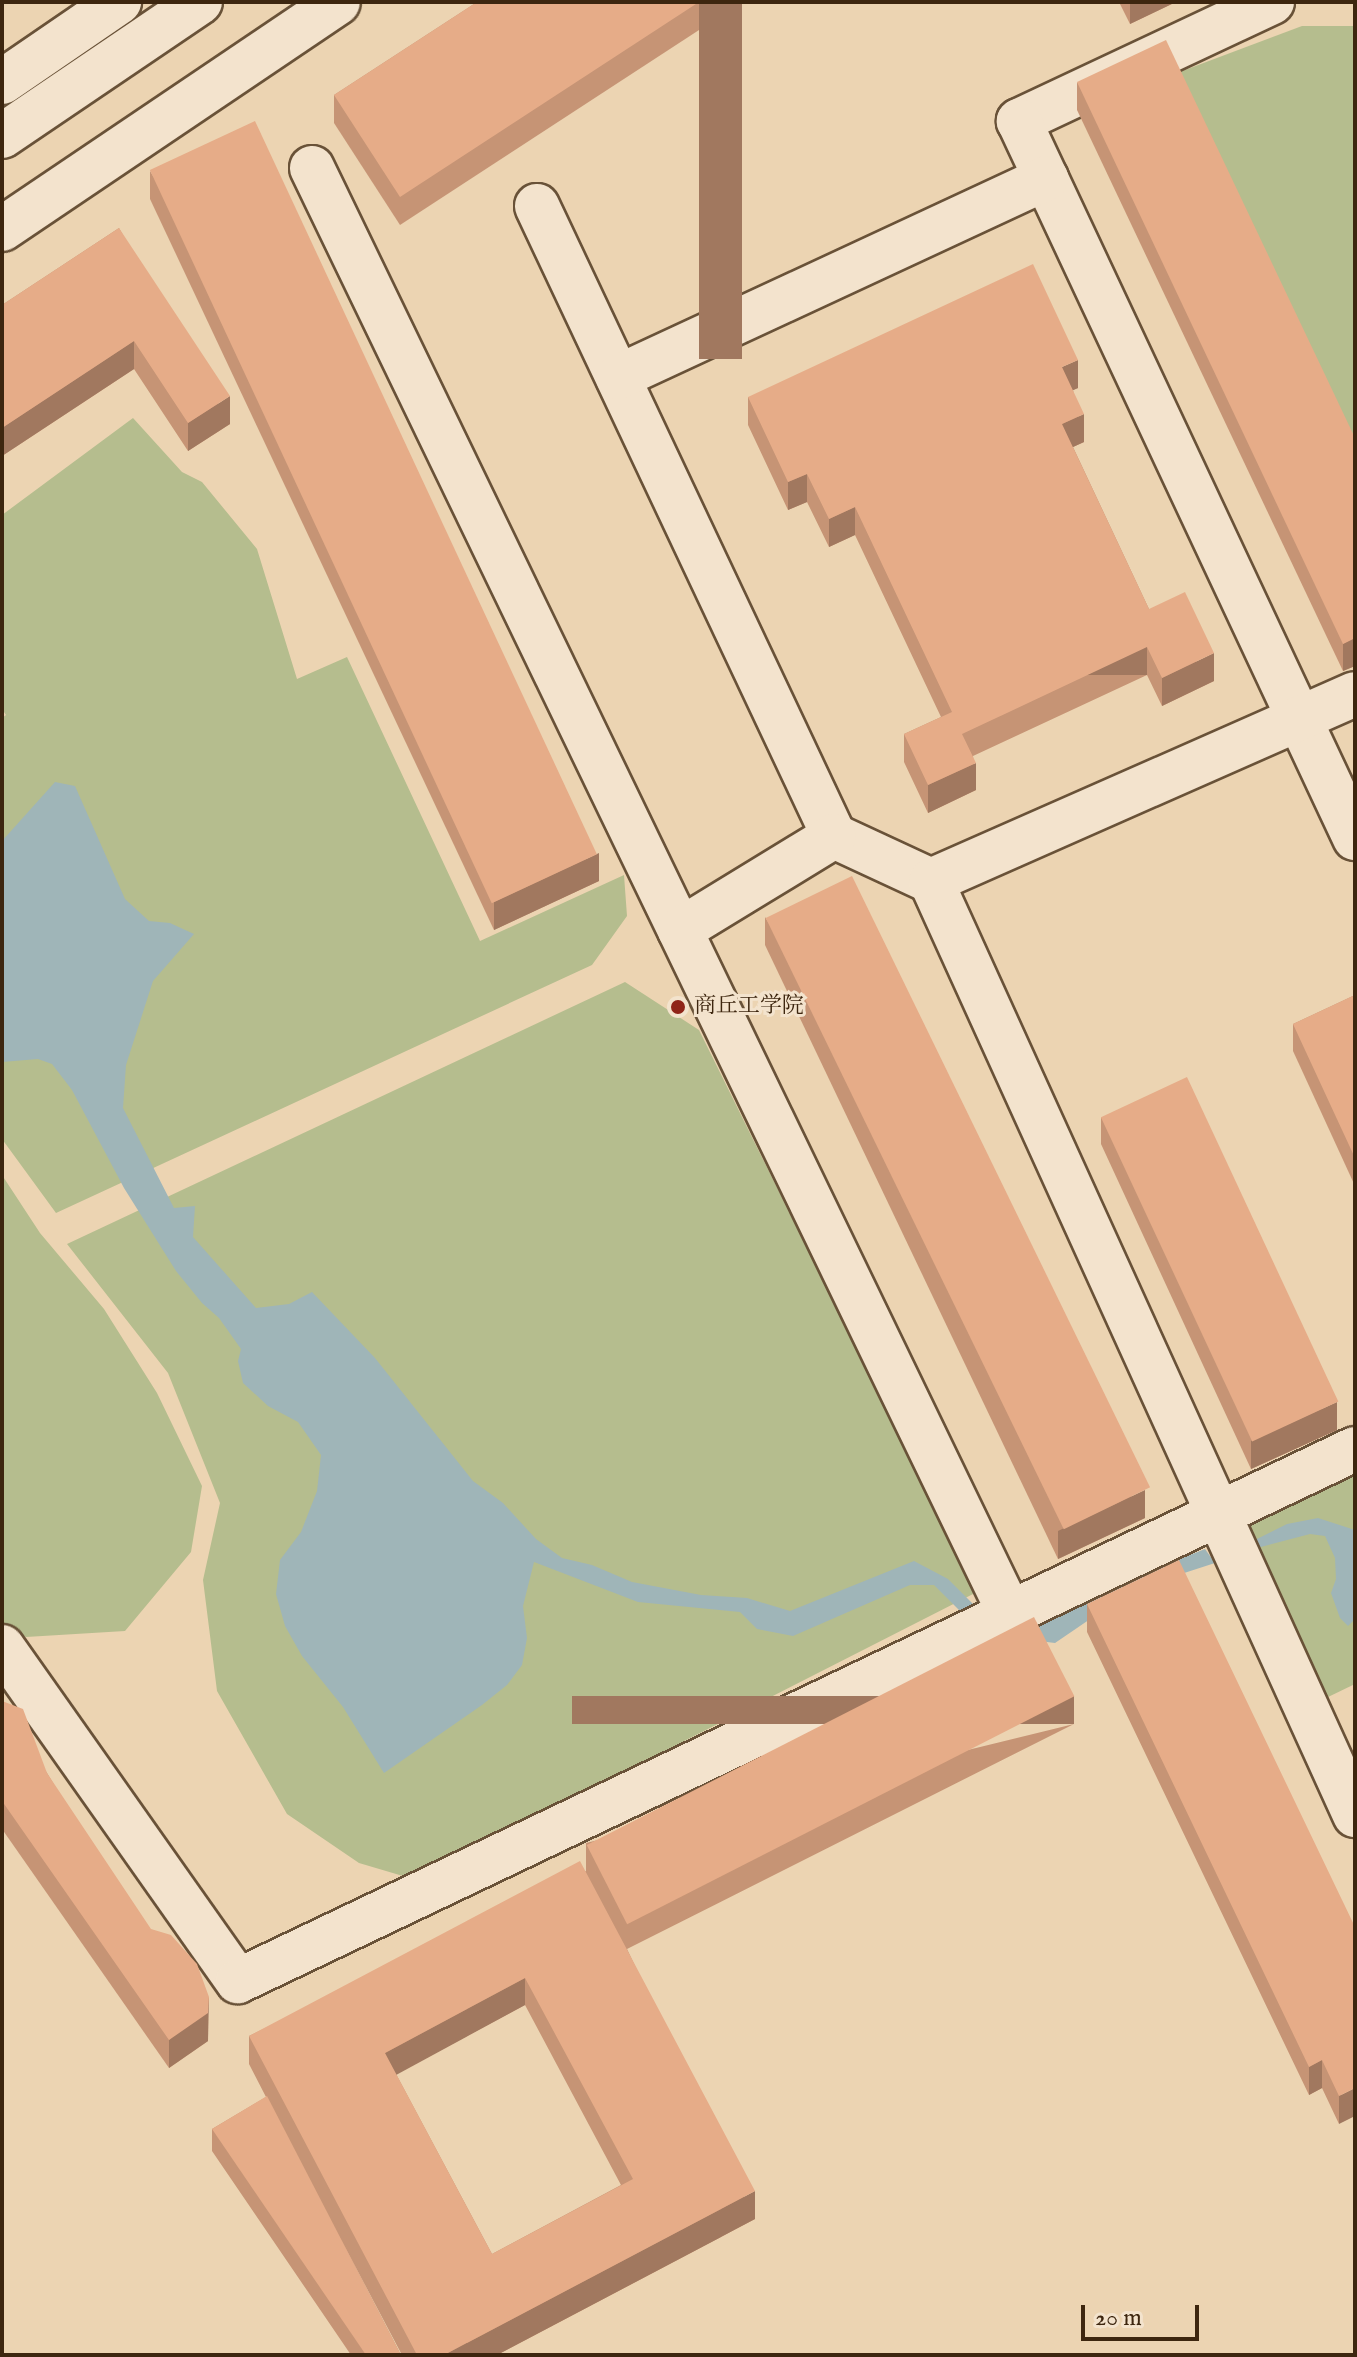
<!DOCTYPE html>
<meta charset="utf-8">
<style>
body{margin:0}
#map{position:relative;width:1357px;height:2357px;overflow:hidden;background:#ecd4b2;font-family:"IM FELL English","Noto Serif SC",serif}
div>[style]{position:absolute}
.green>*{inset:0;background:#b5bd8e}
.water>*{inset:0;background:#9fb5b8}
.roads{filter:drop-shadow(2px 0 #695238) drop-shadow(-2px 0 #695238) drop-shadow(0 2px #695238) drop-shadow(0 -2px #695238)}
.minor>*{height:44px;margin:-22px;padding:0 22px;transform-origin:22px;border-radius:22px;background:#f3e3cd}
.wall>*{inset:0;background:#c69475}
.shaded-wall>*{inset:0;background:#a1785f;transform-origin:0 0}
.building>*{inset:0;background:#e6ac88;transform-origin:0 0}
.dots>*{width:22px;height:22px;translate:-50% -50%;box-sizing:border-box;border:4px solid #f3e3cd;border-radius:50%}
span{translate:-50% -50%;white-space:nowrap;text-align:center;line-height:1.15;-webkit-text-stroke:6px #f3e3cd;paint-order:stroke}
.poi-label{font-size:22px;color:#3d260f}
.left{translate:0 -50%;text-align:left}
.frame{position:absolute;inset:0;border:4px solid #3d260f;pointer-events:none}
.scale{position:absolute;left:1081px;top:2305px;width:118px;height:36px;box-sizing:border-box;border:4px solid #3d260f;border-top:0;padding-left:10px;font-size:24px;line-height:28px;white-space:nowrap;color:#3d260f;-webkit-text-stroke:6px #f3e3cd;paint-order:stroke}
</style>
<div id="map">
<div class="green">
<div style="clip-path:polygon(1302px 26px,1355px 26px,1355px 448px,1177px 73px)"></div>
<div style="clip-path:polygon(133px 418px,182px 472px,202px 482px,257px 549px,297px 679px,347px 657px,480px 941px,624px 875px,627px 916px,592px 965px,56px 1213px,2px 1139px,2px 718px,6px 715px,2px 709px,2px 515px)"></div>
<div style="clip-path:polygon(625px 982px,699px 1030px,977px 1592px,413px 1879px,359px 1863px,287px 1814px,217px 1691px,203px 1580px,220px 1503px,168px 1373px,67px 1244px)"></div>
<div style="clip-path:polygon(2px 1175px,40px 1233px,104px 1309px,157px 1393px,202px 1486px,191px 1552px,125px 1631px,26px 1637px,2px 1622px)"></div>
<div style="clip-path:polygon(1355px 1460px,1355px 1684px,1326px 1698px,1238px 1518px)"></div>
</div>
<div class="water">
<div style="clip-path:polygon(55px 782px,75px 786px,125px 899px,149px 921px,170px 923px,194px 934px,153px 981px,126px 1065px,123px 1108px,174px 1208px,195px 1206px,193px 1237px,256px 1308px,289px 1304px,312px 1292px,375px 1358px,473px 1481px,503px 1503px,536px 1539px,562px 1558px,592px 1565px,632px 1582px,701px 1595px,747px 1598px,790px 1611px,914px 1561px,948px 1579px,981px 1612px,1015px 1628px,1040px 1625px,1142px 1574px,1205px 1549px,1215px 1563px,1178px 1575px,1099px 1613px,1055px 1643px,1031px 1640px,962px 1613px,934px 1585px,910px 1585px,793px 1636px,757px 1629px,740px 1612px,638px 1602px,534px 1562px,523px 1606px,527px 1638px,522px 1665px,507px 1685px,482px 1705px,384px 1773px,343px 1707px,302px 1656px,285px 1626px,276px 1594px,280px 1560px,301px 1532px,317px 1491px,321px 1455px,298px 1422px,268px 1406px,243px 1383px,238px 1361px,241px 1349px,219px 1318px,202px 1303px,176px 1271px,124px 1188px,72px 1090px,52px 1064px,38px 1059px,2px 1062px,2px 841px)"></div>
<div style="clip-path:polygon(1318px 1518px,1355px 1530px,1355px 1619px,1348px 1626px,1340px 1618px,1331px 1593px,1336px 1579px,1335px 1558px,1325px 1536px,1310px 1534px,1261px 1547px,1253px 1541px,1287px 1524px)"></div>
</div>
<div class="roads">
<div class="minor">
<div style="left:1272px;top:2px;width:280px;rotate:154.8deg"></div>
<div style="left:1019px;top:121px;width:792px;rotate:64.89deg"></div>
<div style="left:2px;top:82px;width:142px;rotate:-34.4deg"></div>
<div style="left:2px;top:136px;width:239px;rotate:-34.1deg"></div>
<div style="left:312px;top:168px;width:1606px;rotate:64.23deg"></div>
<div style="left:537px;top:206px;width:696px;rotate:64.76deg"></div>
<div style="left:834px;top:836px;width:107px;rotate:24.9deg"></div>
<div style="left:931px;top:881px;width:1026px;rotate:65.58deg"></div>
<div style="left:2px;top:229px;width:405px;rotate:-34deg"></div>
<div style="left:618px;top:377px;width:472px;rotate:-24.9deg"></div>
<div style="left:931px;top:881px;width:463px;rotate:-23.8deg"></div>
<div style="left:680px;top:930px;width:180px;rotate:-31.4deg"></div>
<div style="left:2px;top:1647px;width:409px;rotate:54.8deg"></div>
<div style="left:238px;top:1981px;width:1237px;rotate:-25.47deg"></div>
</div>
</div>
<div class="wall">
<div style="clip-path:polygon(477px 2px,742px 2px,400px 225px,334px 123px,334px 95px)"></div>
<div style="clip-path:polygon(1119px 2px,1176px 2px,1130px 24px)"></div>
<div style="clip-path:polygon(1077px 82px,1355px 438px,1355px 666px,1343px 671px,1077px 110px)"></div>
<div style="clip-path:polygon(150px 171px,599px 881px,494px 930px,150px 199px)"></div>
<div style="clip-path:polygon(119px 228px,230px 424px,188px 451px,134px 369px,2px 456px,2px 305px)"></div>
<div style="clip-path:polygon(1078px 388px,1073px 390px,1084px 442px,1073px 447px,1149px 609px,1214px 681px,1162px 706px,1147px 675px,973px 756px,976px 790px,928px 813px,904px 762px,904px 734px,941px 717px,855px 535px,829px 547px,807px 502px,788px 510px,748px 425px,748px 397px)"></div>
<div style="clip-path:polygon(765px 917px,1145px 1518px,1058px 1559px,765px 945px)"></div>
<div style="clip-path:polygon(1355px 995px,1355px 1186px,1293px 1051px,1293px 1024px)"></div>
<div style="clip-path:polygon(1101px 1117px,1337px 1430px,1251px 1469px,1101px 1144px)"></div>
<div style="clip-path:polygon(1087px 1604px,1355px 1927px,1339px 2124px,1322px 2088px,1309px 2095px,1087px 1632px)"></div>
<div style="clip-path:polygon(2px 1701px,47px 1773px,208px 2041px,169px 2068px,2px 1829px)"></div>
<div style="clip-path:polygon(evenodd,1074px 1724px,627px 1949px,755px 2219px,497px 2355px,402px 2355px,337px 2232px,401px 2355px,351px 2355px,212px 2151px,212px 2129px,266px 2097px,249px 2064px,249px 2036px,586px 1871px,586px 1843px,1074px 1724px,525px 2005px,621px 2185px,492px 2254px,396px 2074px,525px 2005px)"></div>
</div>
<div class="shaded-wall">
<div style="left:699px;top:2px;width:43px;height:357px"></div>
<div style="clip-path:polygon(1130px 2px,1176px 2px,1130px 24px)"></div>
<div style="clip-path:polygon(134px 341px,134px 369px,2px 456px,2px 428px)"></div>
<div style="clip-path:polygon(1078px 360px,1078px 388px,1062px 395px,1062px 367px)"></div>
<div style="clip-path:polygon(230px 396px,230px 424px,188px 451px,188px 423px)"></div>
<div style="clip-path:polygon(1084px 414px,1084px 442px,1062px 452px,1062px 424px)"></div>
<div style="clip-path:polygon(807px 474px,807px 502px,788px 510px,788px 482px)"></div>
<div style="clip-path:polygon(855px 507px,855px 535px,829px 547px,829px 519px)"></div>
<div style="clip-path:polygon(1355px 638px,1355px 666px,1343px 671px,1343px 644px)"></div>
<div style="left:1147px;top:647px;width:28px;height:204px;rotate:90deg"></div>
<div style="clip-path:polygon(1214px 653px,1214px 681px,1162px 706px,1162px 678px)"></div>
<div style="clip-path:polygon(976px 763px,976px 790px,928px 813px,928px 785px)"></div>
<div style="clip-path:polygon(599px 853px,599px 881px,494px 930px,494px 902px)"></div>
<div style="clip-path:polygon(1337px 1402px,1337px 1430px,1251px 1469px,1251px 1441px)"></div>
<div style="clip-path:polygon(1145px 1490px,1145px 1518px,1058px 1559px,1058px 1531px)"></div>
<div style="left:1074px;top:1696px;width:28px;height:502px;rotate:90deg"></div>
<div style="clip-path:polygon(525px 1978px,525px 2005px,385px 2081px,385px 2053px)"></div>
<div style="clip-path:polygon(209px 1997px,208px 2041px,169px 2068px,169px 2040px)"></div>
<div style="clip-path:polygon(1322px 2060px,1322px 2088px,1309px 2095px,1309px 2067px)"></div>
<div style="clip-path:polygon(1355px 2088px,1355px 2116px,1339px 2124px,1339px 2096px)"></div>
<div style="clip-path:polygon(755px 2191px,755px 2219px,497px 2355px,444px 2355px)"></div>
</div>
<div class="building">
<div style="clip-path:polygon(477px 2px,699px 2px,400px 197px,334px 95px)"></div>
<div style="clip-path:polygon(1166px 40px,1355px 438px,1355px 638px,1343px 644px,1077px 82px)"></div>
<div style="left:255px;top:121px;width:809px;height:116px;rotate:65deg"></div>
<div style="clip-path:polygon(119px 228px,230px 396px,188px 423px,134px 341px,2px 428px,2px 305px)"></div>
<div style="clip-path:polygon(1033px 264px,1078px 360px,1062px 367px,1084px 414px,1062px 424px,1149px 609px,1185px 592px,1214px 653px,1162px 678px,1147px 647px,962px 734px,976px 763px,928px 785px,904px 734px,952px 712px,855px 507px,829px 519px,807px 474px,788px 482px,748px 397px)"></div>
<div style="left:852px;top:876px;width:680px;height:96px;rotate:64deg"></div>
<div style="clip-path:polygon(1355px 995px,1355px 1158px,1293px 1024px)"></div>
<div style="left:1187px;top:1077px;width:358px;height:95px;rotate:65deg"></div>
<div style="clip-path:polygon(1179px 1560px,1355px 1927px,1355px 2088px,1339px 2096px,1322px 2060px,1309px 2067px,1087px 1604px)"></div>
<div style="left:1034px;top:1617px;width:89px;height:502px;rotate:63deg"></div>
<div style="clip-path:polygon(2px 1701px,23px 1709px,47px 1773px,151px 1929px,171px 1935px,197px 1964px,209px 1997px,208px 2013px,169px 2040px,2px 1801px)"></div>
<div style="clip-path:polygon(evenodd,580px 1861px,755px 2191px,444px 2355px,417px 2355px,249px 2036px,580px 1861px,525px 1978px,633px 2179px,492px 2254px,385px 2053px,525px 1978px)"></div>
<div style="clip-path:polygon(267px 2096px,401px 2355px,366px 2355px,212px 2129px)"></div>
</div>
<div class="dots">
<div style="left:678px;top:1007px;background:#8f2418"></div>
</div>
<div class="poi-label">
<span class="left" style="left:694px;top:1007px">商丘工学院</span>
</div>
<div class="frame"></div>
<div class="scale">20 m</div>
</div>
